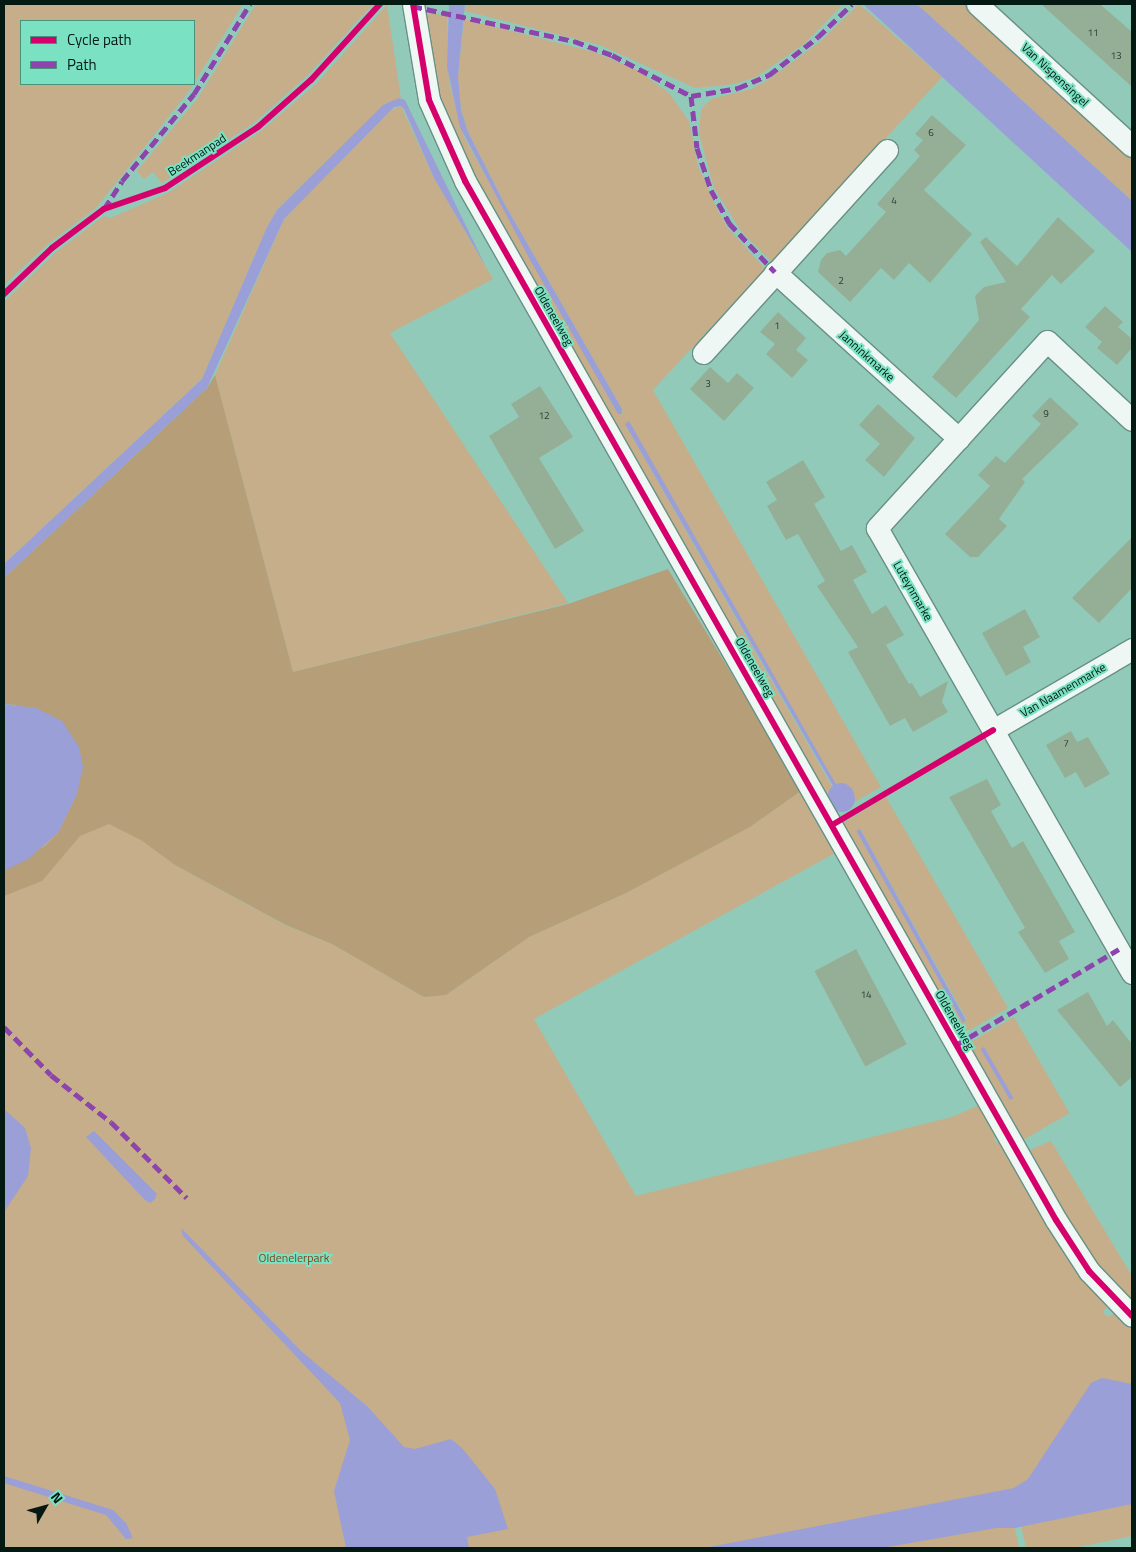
<!DOCTYPE html>
<style>
body{margin:0}
#map{position:relative;width:1136px;height:1552px;overflow:hidden;background:#92cab9;font-family:"Titillium Web",sans-serif}
div>[style]{position:absolute}
.green>*{inset:0;background:#c5ae89;transform-origin:0 0}
.forest>*{inset:0;background:#b59e78}
.water>*{inset:0;background:#9a9fd8;transform-origin:0 0}
.canal>*{height:26px;margin:-13px;padding:0 13px;transform-origin:13px;border-radius:13px;background:#9a9fd8}
.building>*{inset:0;background:#95af97;transform-origin:0 0}
.roads{filter:drop-shadow(1px 0 #689084) drop-shadow(-1px 0 #689084) drop-shadow(0 1px #689084) drop-shadow(0 -1px #689084)}
.minor>*{height:21px;margin:-10.5px;padding:0 10.5px;transform-origin:10.5px;border-radius:10.5px;background:#eff7f4}
.quiet>*{height:5px;margin-top:-2.5px;transform-origin:0;background:repeating-linear-gradient(90deg,#8e44ad 0 10px,transparent 0 15px)}
.cycleway>*{height:6px;margin:-3px;padding:0 3px;transform-origin:3px;border-radius:3px;background:#d6006c}
span{translate:-50% -50%;white-space:nowrap;text-align:center;line-height:1.15;-webkit-text-stroke:4px #7ae2c2;paint-order:stroke}
.number-label{font-size:10px;color:#283e33}
.number-label span{-webkit-text-stroke-width:0}
.street-label{font-size:12px;color:#031912}
.park-label{font-size:12px;color:#7f441d}
.frame{position:absolute;inset:0;border:5px solid #031912;pointer-events:none}
.legend{position:absolute;left:20px;top:20px;width:175px;height:65px;box-sizing:border-box;background:#7ae2c2;border:1px solid #4a927c;margin:0;padding:6px 9px;list-style:none;font-size:15px;color:#031912}
.legend li{display:flex;align-items:center;gap:10px;height:25px}
.legend b{width:25px;border:1px solid #4a927c}
.north{position:absolute;left:20px;top:1482px;width:50px;height:50px;-webkit-text-stroke:4px #7ae2c2;paint-order:stroke;rotate:52deg;font-size:14px;font-weight:700;line-height:20px;text-align:center;color:#031912}
.north::after{content:'';display:block;margin:auto;width:18px;height:22px;background:#031912;clip-path:polygon(50% 0,100% 100%,50% 72%,0 100%)}
</style>
<div id="map">
<div class="green">
<div style="clip-path:polygon(evenodd,4px 4px,243px 4px,189px 91px,96px 208px,48px 244px,4px 285px,4px 4px,194px 21px,194px 84px,21px 84px,21px 21px,194px 21px)"></div>
<div style="clip-path:polygon(256px 4px,373px 4px,308px 75px,254px 123px,162px 183px,153px 172px,144px 179px,137px 171px,198px 98px)"></div>
<div style="clip-path:polygon(465px 4px,843px 4px,804px 44px,756px 77px,734px 84px,695px 88px,600px 45px,465px 11px)"></div>
<div style="clip-path:polygon(859px 4px,942px 77px,772px 262px,741px 231px,714px 188px,699px 134px,701px 109px,711px 99px,751px 89px,768px 80px,821px 41px)"></div>
<div style="clip-path:polygon(917px 4px,966px 4px,1132px 156px,1132px 201px)"></div>
<div style="clip-path:polygon(387px 5px,401px 98px,383px 105px,277px 210px,267px 227px,202px 379px,4px 564px,4px 302px,55px 253px,104px 216px,110px 218px,168px 193px,261px 131px,316px 84px)"></div>
<div style="clip-path:polygon(evenodd,430px 13px,447px 16px,449px 82px,464px 137px,618px 414px,623px 413px,622px 409px,504px 203px,468px 132px,461px 110px,458px 77px,464px 19px,594px 52px,637px 70px,669px 93px,689px 121px,698px 166px,717px 209px,727px 227px,765px 269px,653px 390px,881px 787px,834px 814px,493px 218px,443px 118px,423px 16px,430px 13px,625px 424px,842px 796px,840px 797px,838px 797px,625px 424px)"></div>
<div style="clip-path:polygon(401px 106px,434px 178px,493px 279px,390px 333px,568px 603px,293px 672px,215px 375px,284px 219px,387px 112px)"></div>
<div style="clip-path:polygon(4px 704px,175px 865px,285px 925px,332px 944px,424px 997px,446px 995px,529px 937px,626px 893px,750px 827px,802px 790px,837px 852px,534px 1019px,636px 1196px,952px 1117px,982px 1104px,998px 1133px,994px 1137px,996px 1143px,1001px 1140px,1107px 1306px,1103px 1312px,1108px 1317px,1115px 1313px,1132px 1328px,1132px 1536px,1074px 1548px,1026px 1548px,1021px 1526px,1015px 1528px,1019px 1548px,4px 1548px)"></div>
<div style="clip-path:polygon(evenodd,886px 797px,1008px 1008px,960px 1036px,840px 825px,886px 797px,860px 829px,967px 1020px,964px 1022px,857px 831px,860px 829px)"></div>
<div style="left:1014px;top:1017px;width:111px;height:56px;rotate:60deg"></div>
<div style="clip-path:polygon(1051px 1141px,1132px 1276px,1132px 1305px,1109px 1286px,1029px 1156px,1032px 1149px)"></div>
</div>
<div class="forest">
<div style="clip-path:polygon(215px 375px,293px 672px,568px 604px,668px 569px,802px 790px,750px 827px,626px 893px,529px 937px,446px 995px,424px 997px,332px 944px,286px 925px,175px 865px,141px 840px,109px 824px,80px 836px,42px 881px,4px 896px,4px 871px,46px 845px,58px 833px,77px 794px,16px 705px,4px 704px,4px 578px,207px 388px)"></div>
</div>
<div class="water">
<div style="clip-path:polygon(449px 4px,465px 4px,458px 77px,461px 110px,468px 132px,504px 203px,622px 409px,622px 414px,618px 414px,529px 258px,460px 127px,447px 67px)"></div>
<div style="clip-path:polygon(863px 4px,917px 4px,1132px 201px,1132px 252px)"></div>
<div style="clip-path:polygon(399px 98px,405px 100px,485px 265px,434px 178px,404px 109px,401px 106px,394px 107px,284px 219px,207px 388px,4px 578px,4px 564px,202px 379px,267px 227px,277px 210px,383px 105px)"></div>
<div style="clip-path:polygon(629px 421px,842px 795px,840px 798px,625px 424px)"></div>
<div style="clip-path:polygon(4px 704px,36px 708px,62px 721px,79px 747px,83px 767px,77px 794px,58px 833px,28px 859px,4px 871px)"></div>
<div style="left:860px;top:829px;width:219px;height:4px;rotate:61deg"></div>
<div style="left:984px;top:1047px;width:59px;height:4px;rotate:60deg"></div>
<div style="clip-path:polygon(4px 1109px,25px 1128px,31px 1148px,28px 1176px,4px 1212px)"></div>
<div style="clip-path:polygon(94px 1131px,157px 1194px,155px 1199px,150px 1203px,144px 1199px,86px 1137px)"></div>
<div style="clip-path:polygon(181px 1228px,301px 1351px,368px 1407px,404px 1447px,415px 1449px,451px 1439px,462px 1448px,495px 1489px,508px 1529px,467px 1537px,469px 1548px,346px 1548px,334px 1491px,350px 1440px,340px 1403px,183px 1236px)"></div>
<div style="clip-path:polygon(1102px 1378px,1132px 1384px,1132px 1504px,1015px 1528px,996px 1528px,882px 1548px,704px 1548px,1014px 1488px,1028px 1479px,1091px 1383px)"></div>
<div style="clip-path:polygon(4px 1476px,113px 1510px,126px 1523px,133px 1538px,126px 1539px,106px 1515px,4px 1483px)"></div>
</div>
<div class="canal">
<div style="left:841px;top:796px;width:3px;rotate:72deg"></div>
</div>
<div class="building">
<div style="clip-path:polygon(1041px 4px,1100px 4px,1132px 32px,1132px 87px)"></div>
<div style="clip-path:polygon(932px 115px,966px 145px,924px 190px,972px 234px,930px 283px,909px 263px,894px 280px,881px 268px,850px 302px,818px 272px,821px 260px,827px 253px,840px 250px,846px 256px,886px 212px,877px 204px,920px 156px,914px 150px,923px 140px,915px 134px)"></div>
<div style="clip-path:polygon(1058px 217px,1095px 251px,1061px 284px,1052px 275px,1021px 309px,1030px 317px,956px 398px,932px 377px,979px 320px,975px 296px,984px 287px,1006px 282px,980px 242px,986px 237px,1017px 266px)"></div>
<div style="clip-path:polygon(1105px 306px,1123px 322px,1118px 327px,1132px 339px,1132px 348px,1117px 365px,1097px 348px,1102px 342px,1085px 327px)"></div>
<div style="clip-path:polygon(778px 312px,806px 338px,796px 350px,808px 360px,792px 378px,766px 354px,775px 344px,760px 332px)"></div>
<div style="clip-path:polygon(710px 367px,728px 383px,737px 373px,754px 388px,724px 421px,690px 389px)"></div>
<div style="clip-path:polygon(540px 386px,573px 437px,539px 458px,584px 531px,555px 549px,489px 436px,519px 417px,511px 404px)"></div>
<div style="clip-path:polygon(1050px 397px,1079px 424px,1022px 479px,1025px 482px,999px 519px,1007px 526px,978px 557px,970px 557px,945px 534px,990px 486px,978px 475px,996px 456px,1005px 463px,1041px 424px,1032px 416px)"></div>
<div style="clip-path:polygon(878px 404px,915px 438px,884px 477px,865px 460px,880px 444px,859px 425px)"></div>
<div style="clip-path:polygon(803px 460px,825px 497px,814px 504px,841px 551px,852px 545px,867px 572px,853px 580px,872px 614px,886px 605px,904px 635px,886px 645px,909px 684px,912px 683px,920px 697px,948px 681px,942px 702px,948px 712px,913px 732px,905px 718px,890px 726px,848px 652px,858px 647px,817px 586px,825px 581px,798px 534px,786px 540px,767px 506px,777px 500px,766px 482px)"></div>
<div style="clip-path:polygon(1132px 537px,1132px 588px,1099px 623px,1072px 598px)"></div>
<div style="clip-path:polygon(1025px 609px,1040px 637px,1023px 647px,1031px 662px,1006px 676px,982px 633px)"></div>
<div style="clip-path:polygon(1071px 731px,1077px 742px,1088px 737px,1110px 774px,1085px 788px,1076px 772px,1065px 778px,1046px 745px)"></div>
<div style="clip-path:polygon(987px 779px,1001px 805px,991px 811px,1012px 848px,1023px 841px,1075px 932px,1059px 941px,1069px 959px,1045px 973px,1018px 932px,1025px 928px,949px 797px)"></div>
<div style="left:856px;top:949px;width:108px;height:47px;rotate:62deg"></div>
<div style="clip-path:polygon(1088px 992px,1107px 1026px,1113px 1020px,1132px 1044px,1132px 1077px,1120px 1087px,1057px 1010px)"></div>
</div>
<div class="roads">
<div class="minor">
<div style="left:413px;top:4px;width:97px;rotate:80.5deg"></div>
<div style="left:429px;top:100px;width:89px;rotate:66deg"></div>
<div style="left:465px;top:181px;width:1195px;rotate:60.37deg"></div>
<div style="left:1056px;top:1220px;width:61px;rotate:57.1deg"></div>
<div style="left:1089px;top:1271px;width:62px;rotate:46.3deg"></div>
<div style="left:977px;top:4px;width:210px;rotate:42.5deg"></div>
<div style="left:775px;top:272px;width:248px;rotate:42.2deg"></div>
<div style="left:703px;top:353px;width:274px;rotate:-47.8deg"></div>
<div style="left:1132px;top:420px;width:116px;rotate:-137.1deg"></div>
<div style="left:1047px;top:341px;width:253px;rotate:132.3deg"></div>
<div style="left:877px;top:528px;width:513px;rotate:60.19deg"></div>
<div style="left:993px;top:730px;width:161px;rotate:-30.2deg"></div>
</div>
</div>
<div class="quiet">
<div style="left:412px;top:6px;width:166px;rotate:12.2deg"></div>
<div style="left:574px;top:41px;width:40px;rotate:20.2deg"></div>
<div style="left:612px;top:55px;width:89px;rotate:27.4deg"></div>
<div style="left:691px;top:96px;width:52px;rotate:83.4deg"></div>
<div style="left:697px;top:148px;width:44px;rotate:71.6deg"></div>
<div style="left:711px;top:190px;width:38px;rotate:61deg"></div>
<div style="left:729px;top:223px;width:67px;rotate:46.8deg"></div>
<div style="left:691px;top:96px;width:48px;rotate:-9.7deg"></div>
<div style="left:738px;top:88px;width:34px;rotate:-23deg"></div>
<div style="left:769px;top:75px;width:62px;rotate:-37.8deg"></div>
<div style="left:818px;top:37px;width:47px;rotate:-44.1deg"></div>
<div style="left:104px;top:209px;width:33px;rotate:-57deg"></div>
<div style="left:122px;top:181px;width:113px;rotate:-50.4deg"></div>
<div style="left:194px;top:94px;width:106px;rotate:-58.1deg"></div>
<div style="left:4px;top:1027px;width:67px;rotate:45.6deg"></div>
<div style="left:51px;top:1075px;width:76px;rotate:38.1deg"></div>
<div style="left:111px;top:1122px;width:107px;rotate:45deg"></div>
<div style="left:956px;top:1045px;width:189px;rotate:-30.5deg"></div>
</div>
<div class="cycleway">
<div style="left:413px;top:4px;width:97px;rotate:80.5deg"></div>
<div style="left:429px;top:100px;width:89px;rotate:66deg"></div>
<div style="left:465px;top:181px;width:1195px;rotate:60.37deg"></div>
<div style="left:1056px;top:1220px;width:61px;rotate:57.1deg"></div>
<div style="left:1089px;top:1271px;width:62px;rotate:46.3deg"></div>
<div style="left:4px;top:294px;width:66px;rotate:-43.8deg"></div>
<div style="left:52px;top:248px;width:65px;rotate:-36.9deg"></div>
<div style="left:104px;top:209px;width:65px;rotate:-19deg"></div>
<div style="left:165px;top:188px;width:111px;rotate:-33.3deg"></div>
<div style="left:258px;top:127px;width:71px;rotate:-41.6deg"></div>
<div style="left:311px;top:80px;width:103px;rotate:-47.8deg"></div>
<div style="left:832px;top:825px;width:187px;rotate:-30.5deg"></div>
</div>
<div class="number-label">
<span style="left:1093px;top:33px">11</span>
<span style="left:1116px;top:56px">13</span>
<span style="left:931px;top:133px">6</span>
<span style="left:894px;top:201px">4</span>
<span style="left:841px;top:281px">2</span>
<span style="left:777px;top:326px">1</span>
<span style="left:708px;top:384px">3</span>
<span style="left:1046px;top:414px">9</span>
<span style="left:544px;top:416px">12</span>
<span style="left:1066px;top:744px">7</span>
<span style="left:866px;top:995px">14</span>
</div>
<div class="street-label">
<span style="left:1055px;top:75px;rotate:43deg">Van Nispensingel</span>
<span style="left:197px;top:155px;rotate:-33deg">Beekmanpad</span>
<span style="left:554px;top:316px;rotate:60deg">Oldeneelweg</span>
<span style="left:867px;top:356px;rotate:42deg">Janninkmarke</span>
<span style="left:913px;top:591px;rotate:60deg">Luteynmarke</span>
<span style="left:755px;top:667px;rotate:60deg">Oldeneelweg</span>
<span style="left:1063px;top:690px;rotate:-30deg">Van Naamenmarke</span>
<span style="left:955px;top:1020px;rotate:60deg">Oldeneelweg</span>
</div>
<div class="park-label">
<span style="left:294px;top:1258px">Oldenelerpark</span>
</div>
<div class="frame"></div>
<ul class="legend">
<li><b style="height:6px;background:#d6006c"></b>Cycle path</li>
<li><b style="height:6px;background:#8e44ad"></b>Path</li>
</ul>
<div class="north">N</div>
</div>
